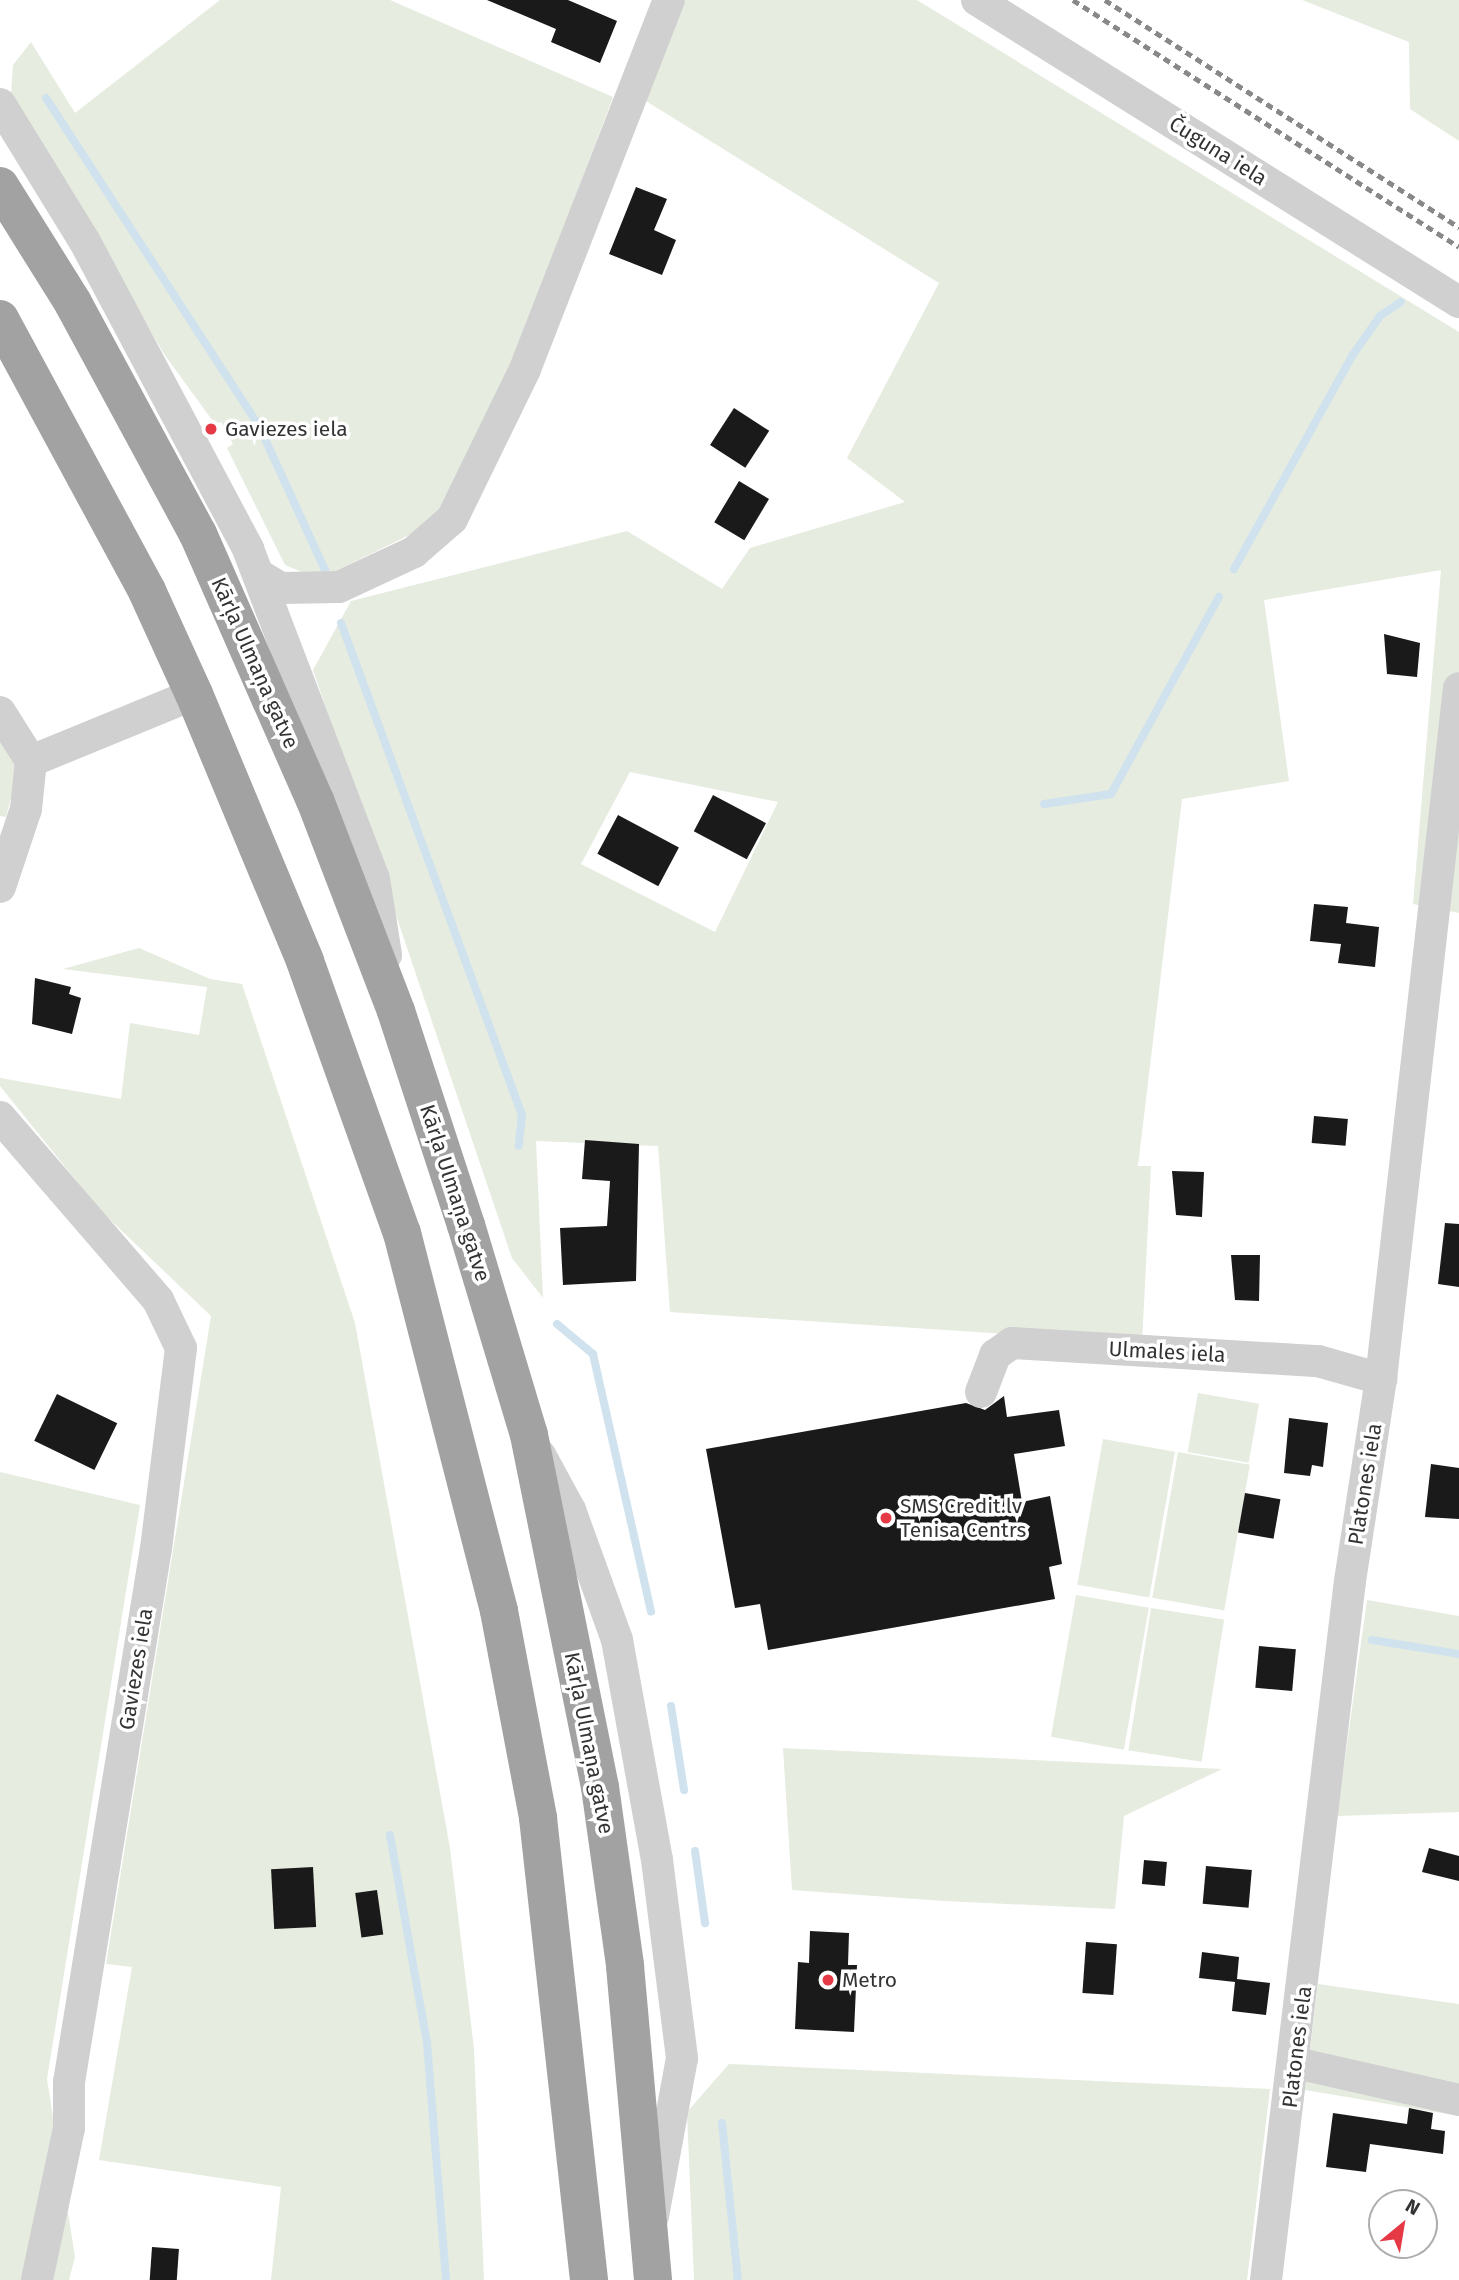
<!DOCTYPE html>
<meta charset="utf-8">
<style>
body{margin:0}
#map{position:relative;width:1459px;height:2280px;overflow:hidden;background:#fff;font-family:"Fira Sans",sans-serif}
div>[style]{position:absolute}
.green>*{inset:0;background:#e6ecdf;transform-origin:0 0}
.stream>*{height:8px;margin:-4px;padding:0 4px;transform-origin:4px;border-radius:4px;background:#cfe2ee}
.building>*{inset:0;background:#1a1a1a;transform-origin:0 0}
.minor>*{height:32px;margin:-16px;padding:0 16px;transform-origin:16px;border-radius:16px;background:#d0d0d0}
.trunk>*{height:38px;margin:-19px;padding:0 19px;transform-origin:19px;border-radius:19px;background:#a2a2a2}
.rail>*{height:5px;margin-top:-2.5px;transform-origin:0;background:repeating-linear-gradient(90deg,#888 0 7px,transparent 0 12px)}
.dots>*{width:19px;height:19px;translate:-50% -50%;box-sizing:border-box;border:4px solid #fff;border-radius:50%}
span{translate:-50% -50%;white-space:nowrap;text-align:center;line-height:1.15;-webkit-text-stroke:7px #fff;paint-order:stroke}
.street-label{font-size:21px;color:#333}
.poi-label{font-size:21px;color:#333}
.left{translate:0 -50%;text-align:left}
.north{position:absolute;left:1368px;top:2189px;width:70px;height:70px;box-sizing:border-box;background:#fff;border:2px solid #adadad;border-radius:50%;rotate:30deg;font-size:19px;font-weight:700;line-height:28px;text-align:center;color:#333}
.north::after{content:'';display:block;margin:auto;width:24px;height:32px;background:#e63946;clip-path:polygon(50% 0,100% 100%,50% 72%,0 100%)}
</style>
<div id="map">
<div class="green">
<div style="clip-path:polygon(220px 0,390px 0,613px 97px,467px 483px,430px 525px,319px 579px,285px 565px,227px 448px,233px 444px,221px 422px,215px 424px,164px 354px,11px 94px,13px 65px,31px 42px,75px 113px)"></div>
<div style="clip-path:polygon(evenodd,685px 0,917px 0,1459px 332px,1459px 913px,1413px 904px,1441px 570px,1264px 600px,1289px 781px,1182px 799px,1138px 1166px,1151px 1166px,1142px 1343px,670px 1312px,658px 1146px,536px 1141px,543px 1298px,512px 1258px,313px 670px,351px 601px,627px 531px,722px 589px,750px 548px,905px 502px,847px 458px,939px 283px,646px 101px,685px 0,630px 772px,778px 802px,715px 932px,581px 864px,630px 772px)"></div>
<div style="clip-path:polygon(1302px 0,1459px 0,1459px 141px,1410px 109px,1409px 42px)"></div>
<div style="clip-path:polygon(0 730px,20px 764px,6px 817px,0 816px)"></div>
<div style="clip-path:polygon(139px 948px,210px 979px,242px 984px,355px 1323px,450px 1848px,474px 2049px,484px 2280px,271px 2280px,281px 2187px,99px 2160px,132px 1967px,106px 1964px,211px 1316px,99px 1209px,0 1086px,0 1078px,121px 1099px,130px 1023px,199px 1035px,207px 987px,63px 969px)"></div>
<div style="left:1198px;top:1393px;width:62px;height:60px;rotate:10deg"></div>
<div style="left:1103px;top:1439px;width:73px;height:148px;rotate:10deg"></div>
<div style="left:1178px;top:1452px;width:73px;height:148px;rotate:10deg"></div>
<div style="clip-path:polygon(0 1472px,140px 1505px,47px 2079px,75px 2257px,69px 2280px,0 2280px)"></div>
<div style="left:1076px;top:1595px;width:74px;height:144px;rotate:10deg"></div>
<div style="clip-path:polygon(1367px 1600px,1459px 1616px,1459px 1812px,1337px 1816px)"></div>
<div style="left:1151px;top:1608px;width:74px;height:144px;rotate:9deg"></div>
<div style="clip-path:polygon(783px 1748px,1222px 1769px,1124px 1816px,1115px 1909px,944px 1901px,792px 1890px)"></div>
<div style="clip-path:polygon(1318px 1984px,1459px 2004px,1459px 2116px,1305px 2090px)"></div>
<div style="clip-path:polygon(729px 2064px,1270px 2089px,1247px 2280px,694px 2280px,687px 2112px)"></div>
</div>
<div class="stream">
<div style="left:46px;top:98px;width:393px;rotate:57deg"></div>
<div style="left:260px;top:428px;width:156px;rotate:65.4deg"></div>
<div style="left:1234px;top:569px;width:244px;rotate:-61deg"></div>
<div style="left:1352px;top:356px;width:49px;rotate:-55deg"></div>
<div style="left:1380px;top:316px;width:25px;rotate:-34deg"></div>
<div style="left:341px;top:623px;width:524px;rotate:69.8deg"></div>
<div style="left:522px;top:1115px;width:31px;rotate:96deg"></div>
<div style="left:1044px;top:804px;width:68px;rotate:-8.5deg"></div>
<div style="left:1111px;top:794px;width:225px;rotate:-61.3deg"></div>
<div style="left:557px;top:1324px;width:47px;rotate:39.8deg"></div>
<div style="left:593px;top:1354px;width:264px;rotate:77.3deg"></div>
<div style="left:1372px;top:1640px;width:88px;rotate:9.1deg"></div>
<div style="left:671px;top:1706px;width:85px;rotate:81.2deg"></div>
<div style="left:390px;top:1835px;width:211px;rotate:79.9deg"></div>
<div style="left:427px;top:2043px;width:238px;rotate:85.4deg"></div>
<div style="left:695px;top:1851px;width:73px;rotate:82.1deg"></div>
<div style="left:722px;top:2123px;width:158px;rotate:84.2deg"></div>
</div>
<div class="building">
<div style="clip-path:polygon(487px 0,568px 0,617px 21px,600px 63px,551px 42px,556px 29px)"></div>
<div style="clip-path:polygon(636px 187px,667px 199px,654px 230px,676px 240px,662px 275px,609px 254px)"></div>
<div style="left:734px;top:408px;width:42px;height:44px;rotate:33deg"></div>
<div style="left:739px;top:481px;width:35px;height:48px;rotate:31deg"></div>
<div style="clip-path:polygon(1384px 634px,1420px 643px,1417px 677px,1387px 674px)"></div>
<div style="left:713px;top:795px;width:60px;height:41px;rotate:28deg"></div>
<div style="left:618px;top:815px;width:69px;height:44px;rotate:28deg"></div>
<div style="clip-path:polygon(1314px 904px,1348px 907px,1346px 923px,1379px 927px,1375px 967px,1338px 963px,1341px 944px,1310px 941px)"></div>
<div style="clip-path:polygon(35px 978px,71px 987px,69px 994px,81px 998px,72px 1034px,32px 1024px)"></div>
<div style="left:1314px;top:1116px;width:34px;height:27px;rotate:5deg"></div>
<div style="clip-path:polygon(585px 1140px,639px 1144px,636px 1281px,563px 1285px,560px 1228px,607px 1226px,610px 1181px,582px 1179px)"></div>
<div style="clip-path:polygon(1172px 1171px,1204px 1172px,1202px 1217px,1176px 1215px)"></div>
<div style="clip-path:polygon(1445px 1223px,1459px 1224px,1459px 1287px,1438px 1284px)"></div>
<div style="clip-path:polygon(1231px 1255px,1260px 1255px,1259px 1301px,1235px 1300px)"></div>
<div style="left:57px;top:1394px;width:67px;height:52px;rotate:26deg"></div>
<div style="clip-path:polygon(1004px 1396px,1007px 1417px,1059px 1410px,1065px 1446px,1014px 1454px,1022px 1502px,1050px 1496px,1062px 1564px,1049px 1567px,1055px 1599px,768px 1650px,760px 1604px,735px 1608px,706px 1449px,966px 1403px,985px 1410px)"></div>
<div style="clip-path:polygon(1289px 1418px,1328px 1423px,1323px 1467px,1312px 1465px,1310px 1476px,1284px 1473px)"></div>
<div style="clip-path:polygon(1431px 1464px,1459px 1468px,1459px 1519px,1425px 1517px)"></div>
<div style="left:1245px;top:1493px;width:36px;height:40px;rotate:10deg"></div>
<div style="left:1259px;top:1646px;width:37px;height:42px;rotate:5deg"></div>
<div style="clip-path:polygon(1429px 1848px,1459px 1856px,1459px 1881px,1422px 1872px)"></div>
<div style="left:1144px;top:1860px;width:23px;height:24px;rotate:5deg"></div>
<div style="left:1206px;top:1866px;width:46px;height:38px;rotate:5deg"></div>
<div style="left:313px;top:1867px;width:60px;height:42px;rotate:87deg"></div>
<div style="left:377px;top:1890px;width:45px;height:22px;rotate:82deg"></div>
<div style="clip-path:polygon(810px 1931px,849px 1933px,848px 1965px,857px 1965px,854px 2032px,795px 2029px,798px 1962px,809px 1963px)"></div>
<div style="left:1086px;top:1942px;width:31px;height:51px;rotate:4deg"></div>
<div style="clip-path:polygon(1202px 1952px,1239px 1957px,1237px 1979px,1270px 1983px,1266px 2015px,1232px 2011px,1235px 1982px,1199px 1978px)"></div>
<div style="clip-path:polygon(1409px 2108px,1433px 2113px,1431px 2129px,1445px 2131px,1443px 2154px,1370px 2144px,1366px 2172px,1326px 2167px,1333px 2113px,1407px 2124px)"></div>
<div style="left:152px;top:2247px;width:27px;height:33px;rotate:4deg"></div>
</div>
<div class="minor">
<div style="left:977px;top:0;width:569px;rotate:32.07deg"></div>
<div style="left:0;top:104px;width:162px;rotate:58.4deg"></div>
<div style="left:85px;top:242px;width:348px;rotate:62deg"></div>
<div style="left:248px;top:549px;width:353px;rotate:69.1deg"></div>
<div style="left:374px;top:879px;width:77px;rotate:81deg"></div>
<div style="left:259px;top:575px;width:26px;rotate:31deg"></div>
<div style="left:281px;top:588px;width:58px;rotate:-1deg"></div>
<div style="left:339px;top:587px;width:83px;rotate:-25deg"></div>
<div style="left:414px;top:552px;width:50px;rotate:-41deg"></div>
<div style="left:452px;top:519px;width:167px;rotate:-64deg"></div>
<div style="left:525px;top:369px;width:396px;rotate:-68.7deg"></div>
<div style="left:0;top:712px;width:58px;rotate:57.7deg"></div>
<div style="left:31px;top:761px;width:176px;rotate:-22.3deg"></div>
<div style="left:0;top:887px;width:82px;rotate:-71.6deg"></div>
<div style="left:26px;top:809px;width:48px;rotate:-84.1deg"></div>
<div style="left:0;top:1117px;width:242px;rotate:49.2deg"></div>
<div style="left:158px;top:1300px;width:53px;rotate:64.4deg"></div>
<div style="left:181px;top:1348px;width:202px;rotate:97.1deg"></div>
<div style="left:156px;top:1548px;width:541px;rotate:99.25deg"></div>
<div style="left:69px;top:2082px;width:46px;rotate:90deg"></div>
<div style="left:69px;top:2128px;width:155px;rotate:101.9deg"></div>
<div style="left:981px;top:1392px;width:40px;rotate:-69deg"></div>
<div style="left:995px;top:1355px;width:21px;rotate:-35deg"></div>
<div style="left:1012px;top:1343px;width:307px;rotate:3.4deg"></div>
<div style="left:1318px;top:1361px;width:66px;rotate:15.9deg"></div>
<div style="left:540px;top:1455px;width:63px;rotate:61.4deg"></div>
<div style="left:570px;top:1510px;width:138px;rotate:70.1deg"></div>
<div style="left:617px;top:1640px;width:224px;rotate:79.7deg"></div>
<div style="left:657px;top:1860px;width:200px;rotate:82.8deg"></div>
<div style="left:682px;top:2058px;width:161px;rotate:100.4deg"></div>
<div style="left:1296px;top:2063px;width:167px;rotate:12.8deg"></div>
<div style="left:1266px;top:2280px;width:704px;rotate:-83.15deg"></div>
<div style="left:1350px;top:1581px;width:204px;rotate:-81.3deg"></div>
<div style="left:1381px;top:1379px;width:695px;rotate:-83.56deg"></div>
</div>
<div class="trunk">
<div style="left:0;top:186px;width:138px;rotate:58deg"></div>
<div style="left:73px;top:303px;width:263px;rotate:61.6deg"></div>
<div style="left:198px;top:534px;width:291px;rotate:66.3deg"></div>
<div style="left:315px;top:800px;width:226px;rotate:69deg"></div>
<div style="left:396px;top:1011px;width:225px;rotate:71.9deg"></div>
<div style="left:466px;top:1225px;width:219px;rotate:73.3deg"></div>
<div style="left:529px;top:1435px;width:359px;rotate:78.6deg"></div>
<div style="left:600px;top:1787px;width:181px;rotate:82deg"></div>
<div style="left:625px;top:1966px;width:315px;rotate:84.9deg"></div>
<div style="left:0;top:319px;width:309px;rotate:61.6deg"></div>
<div style="left:147px;top:591px;width:113px;rotate:65.5deg"></div>
<div style="left:194px;top:694px;width:289px;rotate:67.4deg"></div>
<div style="left:305px;top:961px;width:289px;rotate:70.4deg"></div>
<div style="left:402px;top:1233px;width:390px;rotate:75.6deg"></div>
<div style="left:499px;top:1611px;width:211px;rotate:79.3deg"></div>
<div style="left:538px;top:1818px;width:465px;rotate:83.7deg"></div>
</div>
<div class="rail">
<div style="left:1073px;top:0;width:458px;rotate:32.6deg"></div>
<div style="left:1105px;top:0;width:421px;rotate:32.7deg"></div>
</div>
<div class="dots">
<div style="left:211px;top:429px;background:#e63946"></div>
<div style="left:886px;top:1518px;background:#e63946"></div>
<div style="left:828px;top:1980px;background:#e63946"></div>
</div>
<div class="street-label">
<span style="left:1218px;top:151px;rotate:32deg">Čuguna iela</span>
<span style="left:255px;top:663px;rotate:66deg">Kārļa Ulmaņa gatve</span>
<span style="left:455px;top:1193px;rotate:72deg">Kārļa Ulmaņa gatve</span>
<span style="left:1167px;top:1352px;rotate:3deg">Ulmales iela</span>
<span style="left:1365px;top:1484px;rotate:-81deg">Platones iela</span>
<span style="left:136px;top:1669px;rotate:-81deg">Gaviezes iela</span>
<span style="left:589px;top:1743px;rotate:79deg">Kārļa Ulmaņa gatve</span>
<span style="left:1297px;top:2047px;rotate:-83deg">Platones iela</span>
</div>
<div class="poi-label">
<span class="left" style="left:225px;top:429px">Gaviezes iela</span>
<span class="left" style="left:900px;top:1518px">SMS Credit.lv<br>Tenisa Centrs</span>
<span class="left" style="left:842px;top:1980px">Metro</span>
</div>
<div class="north">N</div>
</div>
